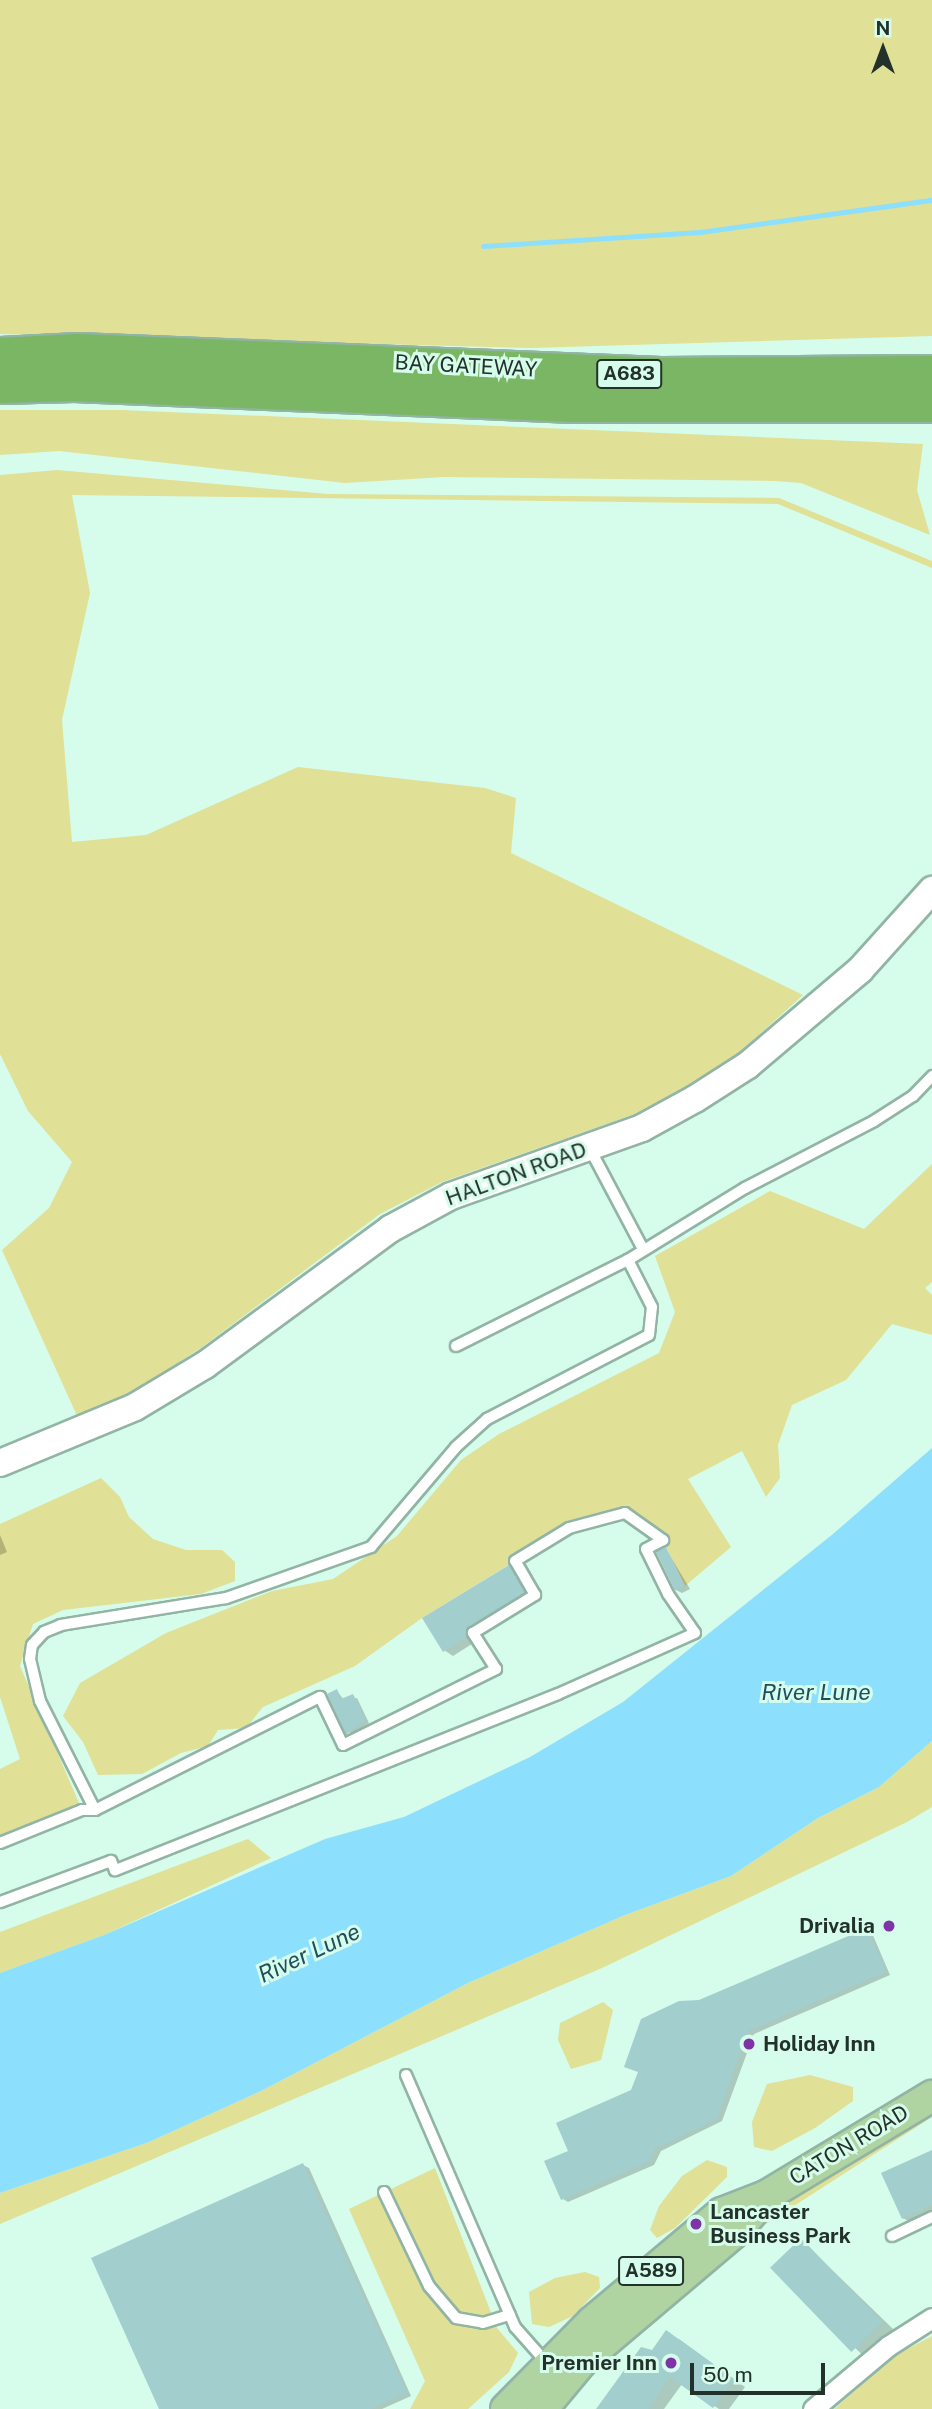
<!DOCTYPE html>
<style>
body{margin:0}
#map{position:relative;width:932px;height:2409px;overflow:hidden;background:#d6fceb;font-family:"Public Sans",sans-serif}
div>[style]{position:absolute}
.green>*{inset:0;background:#e0e096}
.water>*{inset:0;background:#8ddffe}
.shadow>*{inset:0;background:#0003;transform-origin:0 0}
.stream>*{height:5px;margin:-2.5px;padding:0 2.5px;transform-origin:2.5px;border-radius:2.5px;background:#8ddffe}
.building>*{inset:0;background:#a3cece;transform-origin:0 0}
.roads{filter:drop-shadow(2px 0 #91b4a5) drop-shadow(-2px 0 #91b4a5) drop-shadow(0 2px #91b4a5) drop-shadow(0 -2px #91b4a5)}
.lane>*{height:10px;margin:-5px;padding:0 5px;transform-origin:5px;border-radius:5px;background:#fff}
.street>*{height:19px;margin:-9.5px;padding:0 9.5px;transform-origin:9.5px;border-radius:9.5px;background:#fff}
.secondary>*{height:26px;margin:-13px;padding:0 13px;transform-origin:13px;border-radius:13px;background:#fff}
.primary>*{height:30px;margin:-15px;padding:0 15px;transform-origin:15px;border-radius:15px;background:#afd3a1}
.highway>*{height:35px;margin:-17.5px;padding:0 17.5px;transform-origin:17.5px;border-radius:17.5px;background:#7ab663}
.dots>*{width:19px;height:19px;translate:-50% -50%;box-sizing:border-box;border:4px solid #d6fceb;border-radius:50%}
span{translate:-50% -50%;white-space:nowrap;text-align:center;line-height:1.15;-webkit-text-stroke:6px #d6fceb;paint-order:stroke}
.shield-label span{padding:2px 5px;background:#d6fceb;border:2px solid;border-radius:5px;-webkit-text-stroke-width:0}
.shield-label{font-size:19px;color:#23312b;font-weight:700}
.street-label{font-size:21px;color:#23312b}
.poi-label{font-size:21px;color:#23312b;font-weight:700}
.right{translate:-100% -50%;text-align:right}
.left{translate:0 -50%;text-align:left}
.water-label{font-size:23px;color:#1f4e5f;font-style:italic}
.north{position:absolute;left:848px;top:14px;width:70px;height:70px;-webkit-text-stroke:5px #d6fceb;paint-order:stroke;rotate:0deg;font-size:19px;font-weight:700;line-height:28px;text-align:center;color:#23312b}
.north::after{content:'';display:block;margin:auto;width:24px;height:32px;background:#23312b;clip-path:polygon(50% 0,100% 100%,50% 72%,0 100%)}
.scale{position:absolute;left:690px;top:2363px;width:135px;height:32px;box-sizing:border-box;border:4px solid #23312b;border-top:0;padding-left:9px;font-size:21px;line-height:24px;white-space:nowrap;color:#23312b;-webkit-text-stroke:5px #d6fceb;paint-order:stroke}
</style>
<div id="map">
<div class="green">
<div style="clip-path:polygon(0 0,932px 0,932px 336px,530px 348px,0 334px)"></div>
<div style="clip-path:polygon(0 410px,122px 410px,923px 444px,917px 490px,930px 535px,801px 483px,775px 481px,444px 477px,345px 483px,59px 451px,0 455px)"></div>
<div style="clip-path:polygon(57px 470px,328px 494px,779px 498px,932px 561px,932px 568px,778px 504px,72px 495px,90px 593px,62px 720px,72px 842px,146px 835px,298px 767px,485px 788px,516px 798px,511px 853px,803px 995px,728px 1063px,638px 1113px,442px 1182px,380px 1214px,201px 1348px,132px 1392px,78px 1418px,2px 1250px,49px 1208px,72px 1162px,28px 1111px,0 1054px,0 475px)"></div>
<div style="clip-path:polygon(932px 1164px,932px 1282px,925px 1288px,932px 1295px,932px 1335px,892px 1324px,846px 1380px,792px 1405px,778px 1445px,780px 1478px,766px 1497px,742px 1451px,688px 1479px,731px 1547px,685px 1586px,663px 1540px,624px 1513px,569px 1528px,422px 1618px,355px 1666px,263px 1707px,246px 1728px,218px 1730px,208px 1746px,181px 1753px,142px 1774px,98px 1775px,83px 1742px,63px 1716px,80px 1683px,166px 1633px,272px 1591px,333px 1579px,397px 1536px,461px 1460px,499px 1434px,659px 1353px,675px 1312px,655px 1256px,770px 1191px,864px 1229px)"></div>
<div style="clip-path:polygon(101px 1478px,120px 1497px,129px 1517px,153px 1539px,186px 1550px,222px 1550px,235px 1562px,235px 1581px,201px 1594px,63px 1610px,33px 1624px,20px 1666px,82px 1810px,0 1843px,0 1769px,20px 1759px,0 1697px,0 1524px)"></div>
<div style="clip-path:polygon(932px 1741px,932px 1807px,907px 1822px,602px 1968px,0 2224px,0 2193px,149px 2142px,263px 2090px,468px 1983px,625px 1915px,731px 1876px,818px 1818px,879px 1787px)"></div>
<div style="clip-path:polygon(248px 1839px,271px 1858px,104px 1935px,0 1973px,0 1932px)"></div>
<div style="clip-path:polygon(603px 2002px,613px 2010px,601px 2060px,571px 2069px,558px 2040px,560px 2023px)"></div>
<div style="clip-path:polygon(810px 2075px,853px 2087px,853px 2101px,815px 2128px,772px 2151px,754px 2147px,752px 2122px,767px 2084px)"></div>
<div style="clip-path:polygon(932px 2111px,932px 2117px,693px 2271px,790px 2198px)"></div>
<div style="clip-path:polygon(707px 2160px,727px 2167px,727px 2177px,675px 2228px,657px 2238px,650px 2230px,659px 2206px,682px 2176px)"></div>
<div style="clip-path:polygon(435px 2168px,497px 2328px,518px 2353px,509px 2372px,468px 2409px,410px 2409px,425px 2381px,349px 2209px)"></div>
<div style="clip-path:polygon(585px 2272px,599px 2277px,600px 2288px,573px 2316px,549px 2327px,532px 2324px,529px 2292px,555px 2278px)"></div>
<div style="clip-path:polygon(932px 2336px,932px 2409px,834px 2409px,898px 2354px)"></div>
</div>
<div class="water">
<div style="clip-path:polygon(932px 1448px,932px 1741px,879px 1787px,818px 1818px,731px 1876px,625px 1915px,468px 1983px,263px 2090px,149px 2142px,0 2193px,0 1973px,104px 1935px,325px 1839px,404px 1817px,530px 1757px,623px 1702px,833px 1534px)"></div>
</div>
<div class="shadow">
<div style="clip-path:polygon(0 1535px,7px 1552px,0 1555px)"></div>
<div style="clip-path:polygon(666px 1549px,690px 1589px,682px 1593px,676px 1590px)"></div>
<div style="clip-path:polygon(509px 1567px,518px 1572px,533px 1598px,478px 1631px,475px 1642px,453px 1656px,444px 1650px)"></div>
<div style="clip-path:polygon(337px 1691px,344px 1700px,357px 1698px,369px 1723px,352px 1736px,329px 1695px)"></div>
<div style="clip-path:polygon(867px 1930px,872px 1933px,890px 1975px,754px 2034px,722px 2121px,661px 2151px,654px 2165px,568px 2202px,563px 2199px,571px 2152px,633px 2092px,700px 2001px)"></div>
<div style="clip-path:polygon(932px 2152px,932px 2217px,915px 2225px,903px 2218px)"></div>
<div style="clip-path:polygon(303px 2165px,309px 2168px,411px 2396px,382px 2409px,161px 2409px)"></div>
<div style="left:801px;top:2240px;width:128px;height:40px;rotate:44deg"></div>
<div style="clip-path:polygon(679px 2339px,745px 2387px,729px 2409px,719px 2409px,682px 2384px,664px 2409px,598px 2409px,653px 2352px)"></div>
</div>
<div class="stream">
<div style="left:483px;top:246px;width:217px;rotate:-3.7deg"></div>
<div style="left:700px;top:232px;width:234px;rotate:-7.9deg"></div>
</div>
<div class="building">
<div style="left:666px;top:1547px;width:43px;height:11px;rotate:64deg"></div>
<div style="clip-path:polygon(509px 1565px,525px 1592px,469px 1627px,467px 1637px,443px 1652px,422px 1618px)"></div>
<div style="clip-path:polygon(337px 1689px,341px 1699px,353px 1694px,366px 1720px,346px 1735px,327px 1694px)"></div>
<div style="clip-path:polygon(867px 1928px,886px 1972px,748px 2031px,717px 2119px,656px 2148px,648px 2162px,561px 2200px,544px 2161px,568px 2151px,556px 2123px,631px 2090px,638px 2072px,624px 2067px,641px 2019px,679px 2001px,699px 2000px)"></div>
<div style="clip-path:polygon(932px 2150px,932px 2205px,902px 2219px,881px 2173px)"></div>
<div style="clip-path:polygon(303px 2163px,407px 2393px,370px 2409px,159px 2409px,91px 2258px)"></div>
<div style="left:801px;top:2238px;width:117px;height:43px;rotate:46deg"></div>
<div style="clip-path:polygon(666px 2330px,734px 2379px,713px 2408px,670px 2377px,648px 2409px,596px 2409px,641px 2347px,652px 2350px)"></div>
</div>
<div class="roads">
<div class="lane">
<div style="left:589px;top:1147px;width:115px;rotate:62.1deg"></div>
<div style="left:456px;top:1346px;width:192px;rotate:-26.6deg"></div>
<div style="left:95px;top:1810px;width:122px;rotate:-116.8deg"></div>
<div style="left:40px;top:1701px;width:43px;rotate:-103.4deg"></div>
<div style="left:30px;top:1659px;width:14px;rotate:-82deg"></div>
<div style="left:32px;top:1645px;width:18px;rotate:-47deg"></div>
<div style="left:44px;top:1632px;width:18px;rotate:-22deg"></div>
<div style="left:61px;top:1625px;width:167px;rotate:-9.3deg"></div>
<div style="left:226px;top:1598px;width:154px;rotate:-19.4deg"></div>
<div style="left:371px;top:1547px;width:131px;rotate:-49.6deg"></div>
<div style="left:456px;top:1447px;width:42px;rotate:-42.1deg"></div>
<div style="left:487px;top:1419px;width:182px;rotate:-27.4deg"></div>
<div style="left:649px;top:1335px;width:28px;rotate:-84deg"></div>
<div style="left:652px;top:1307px;width:53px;rotate:-117.1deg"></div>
<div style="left:628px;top:1260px;width:137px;rotate:-31.6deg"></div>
<div style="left:745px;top:1188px;width:145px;rotate:-27.4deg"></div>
<div style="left:874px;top:1121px;width:46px;rotate:-32.7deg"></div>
<div style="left:913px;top:1096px;width:28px;rotate:-46deg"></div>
<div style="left:0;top:1843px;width:88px;rotate:-21.9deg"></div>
<div style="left:82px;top:1810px;width:13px"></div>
<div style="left:95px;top:1810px;width:252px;rotate:-26.7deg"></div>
<div style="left:320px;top:1697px;width:53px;rotate:64.4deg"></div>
<div style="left:343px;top:1745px;width:171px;rotate:-26.4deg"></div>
<div style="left:496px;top:1669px;width:43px;rotate:-122.6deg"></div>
<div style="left:473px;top:1633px;width:73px;rotate:-31.5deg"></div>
<div style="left:535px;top:1595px;width:39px;rotate:-120deg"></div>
<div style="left:515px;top:1561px;width:63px;rotate:-31.4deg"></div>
<div style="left:569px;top:1528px;width:58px;rotate:-15deg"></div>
<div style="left:625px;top:1513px;width:47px;rotate:35.4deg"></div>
<div style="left:663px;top:1540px;width:19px;rotate:152deg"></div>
<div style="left:646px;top:1549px;width:50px;rotate:63.9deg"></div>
<div style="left:668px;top:1594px;width:47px;rotate:55.3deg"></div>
<div style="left:695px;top:1633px;width:150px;rotate:156deg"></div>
<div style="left:558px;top:1694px;width:477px;rotate:158.3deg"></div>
<div style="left:115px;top:1870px;width:10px;rotate:-114deg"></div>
<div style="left:111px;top:1861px;width:118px;rotate:159.7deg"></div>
<div style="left:406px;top:2075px;width:275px;rotate:66.6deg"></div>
<div style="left:515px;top:2327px;width:47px;rotate:48.5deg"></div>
<div style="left:384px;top:2192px;width:104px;rotate:64.4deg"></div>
<div style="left:429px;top:2286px;width:42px;rotate:49.8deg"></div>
<div style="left:456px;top:2318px;width:27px;rotate:10deg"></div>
<div style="left:483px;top:2323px;width:28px;rotate:-17deg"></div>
<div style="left:892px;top:2236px;width:44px;rotate:-25.4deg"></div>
</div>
<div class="street">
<div style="left:813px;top:2409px;width:98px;rotate:-40deg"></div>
<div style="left:888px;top:2346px;width:52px;rotate:-32.5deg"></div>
</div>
<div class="secondary">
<div style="left:0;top:1463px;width:146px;rotate:-22.5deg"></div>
<div style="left:135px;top:1407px;width:82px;rotate:-31deg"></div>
<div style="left:205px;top:1365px;width:230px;rotate:-36.3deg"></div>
<div style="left:390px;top:1229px;width:69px;rotate:-28.4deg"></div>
<div style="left:451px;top:1196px;width:203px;rotate:-19.6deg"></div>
<div style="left:642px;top:1128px;width:60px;rotate:-28.7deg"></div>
<div style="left:695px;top:1099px;width:63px;rotate:-32.7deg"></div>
<div style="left:748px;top:1065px;width:147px;rotate:-40.3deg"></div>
<div style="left:860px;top:970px;width:108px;rotate:-48deg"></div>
</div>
<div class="primary">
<div style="left:506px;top:2409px;width:122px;rotate:-45.3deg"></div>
<div style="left:592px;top:2322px;width:170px;rotate:-40deg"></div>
<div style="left:722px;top:2213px;width:47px;rotate:-21.1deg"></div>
<div style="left:766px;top:2196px;width:194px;rotate:-31.1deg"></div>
<div style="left:542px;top:2409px;width:62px;rotate:-50.2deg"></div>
<div style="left:582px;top:2361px;width:204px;rotate:-40.2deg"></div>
<div style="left:738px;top:2229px;width:35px;rotate:-50deg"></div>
</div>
<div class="highway">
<div style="left:0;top:355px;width:78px;rotate:-2.9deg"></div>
<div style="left:78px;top:351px;width:583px;rotate:2.36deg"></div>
<div style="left:661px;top:375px;width:271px;rotate:-0.4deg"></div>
<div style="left:0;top:385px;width:74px;rotate:-1.5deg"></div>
<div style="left:74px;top:383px;width:499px;rotate:2.4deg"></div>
<div style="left:573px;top:404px;width:359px"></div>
</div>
</div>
<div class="dots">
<div style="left:889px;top:1926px;background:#7e34a6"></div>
<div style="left:749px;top:2044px;background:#7e34a6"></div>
<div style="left:696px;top:2224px;background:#7e34a6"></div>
<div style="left:671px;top:2363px;background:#7e34a6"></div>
</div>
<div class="shield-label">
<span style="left:629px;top:374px">A683</span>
<span style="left:651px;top:2271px">A589</span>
</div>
<div class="street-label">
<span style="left:466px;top:366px;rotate:3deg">BAY GATEWAY</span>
<span style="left:516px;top:1174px;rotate:-20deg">HALTON ROAD</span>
<span style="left:849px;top:2145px;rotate:-31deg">CATON ROAD</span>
</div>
<div class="poi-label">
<span class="right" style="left:875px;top:1926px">Drivalia</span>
<span class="left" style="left:763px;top:2044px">Holiday Inn</span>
<span class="left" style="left:710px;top:2224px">Lancaster<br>Business Park</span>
<span class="right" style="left:657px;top:2363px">Premier Inn</span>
</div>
<div class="water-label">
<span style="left:816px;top:1692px">River Lune</span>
<span style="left:309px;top:1953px;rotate:-25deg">River Lune</span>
</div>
<div class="north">N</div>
<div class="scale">50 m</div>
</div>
